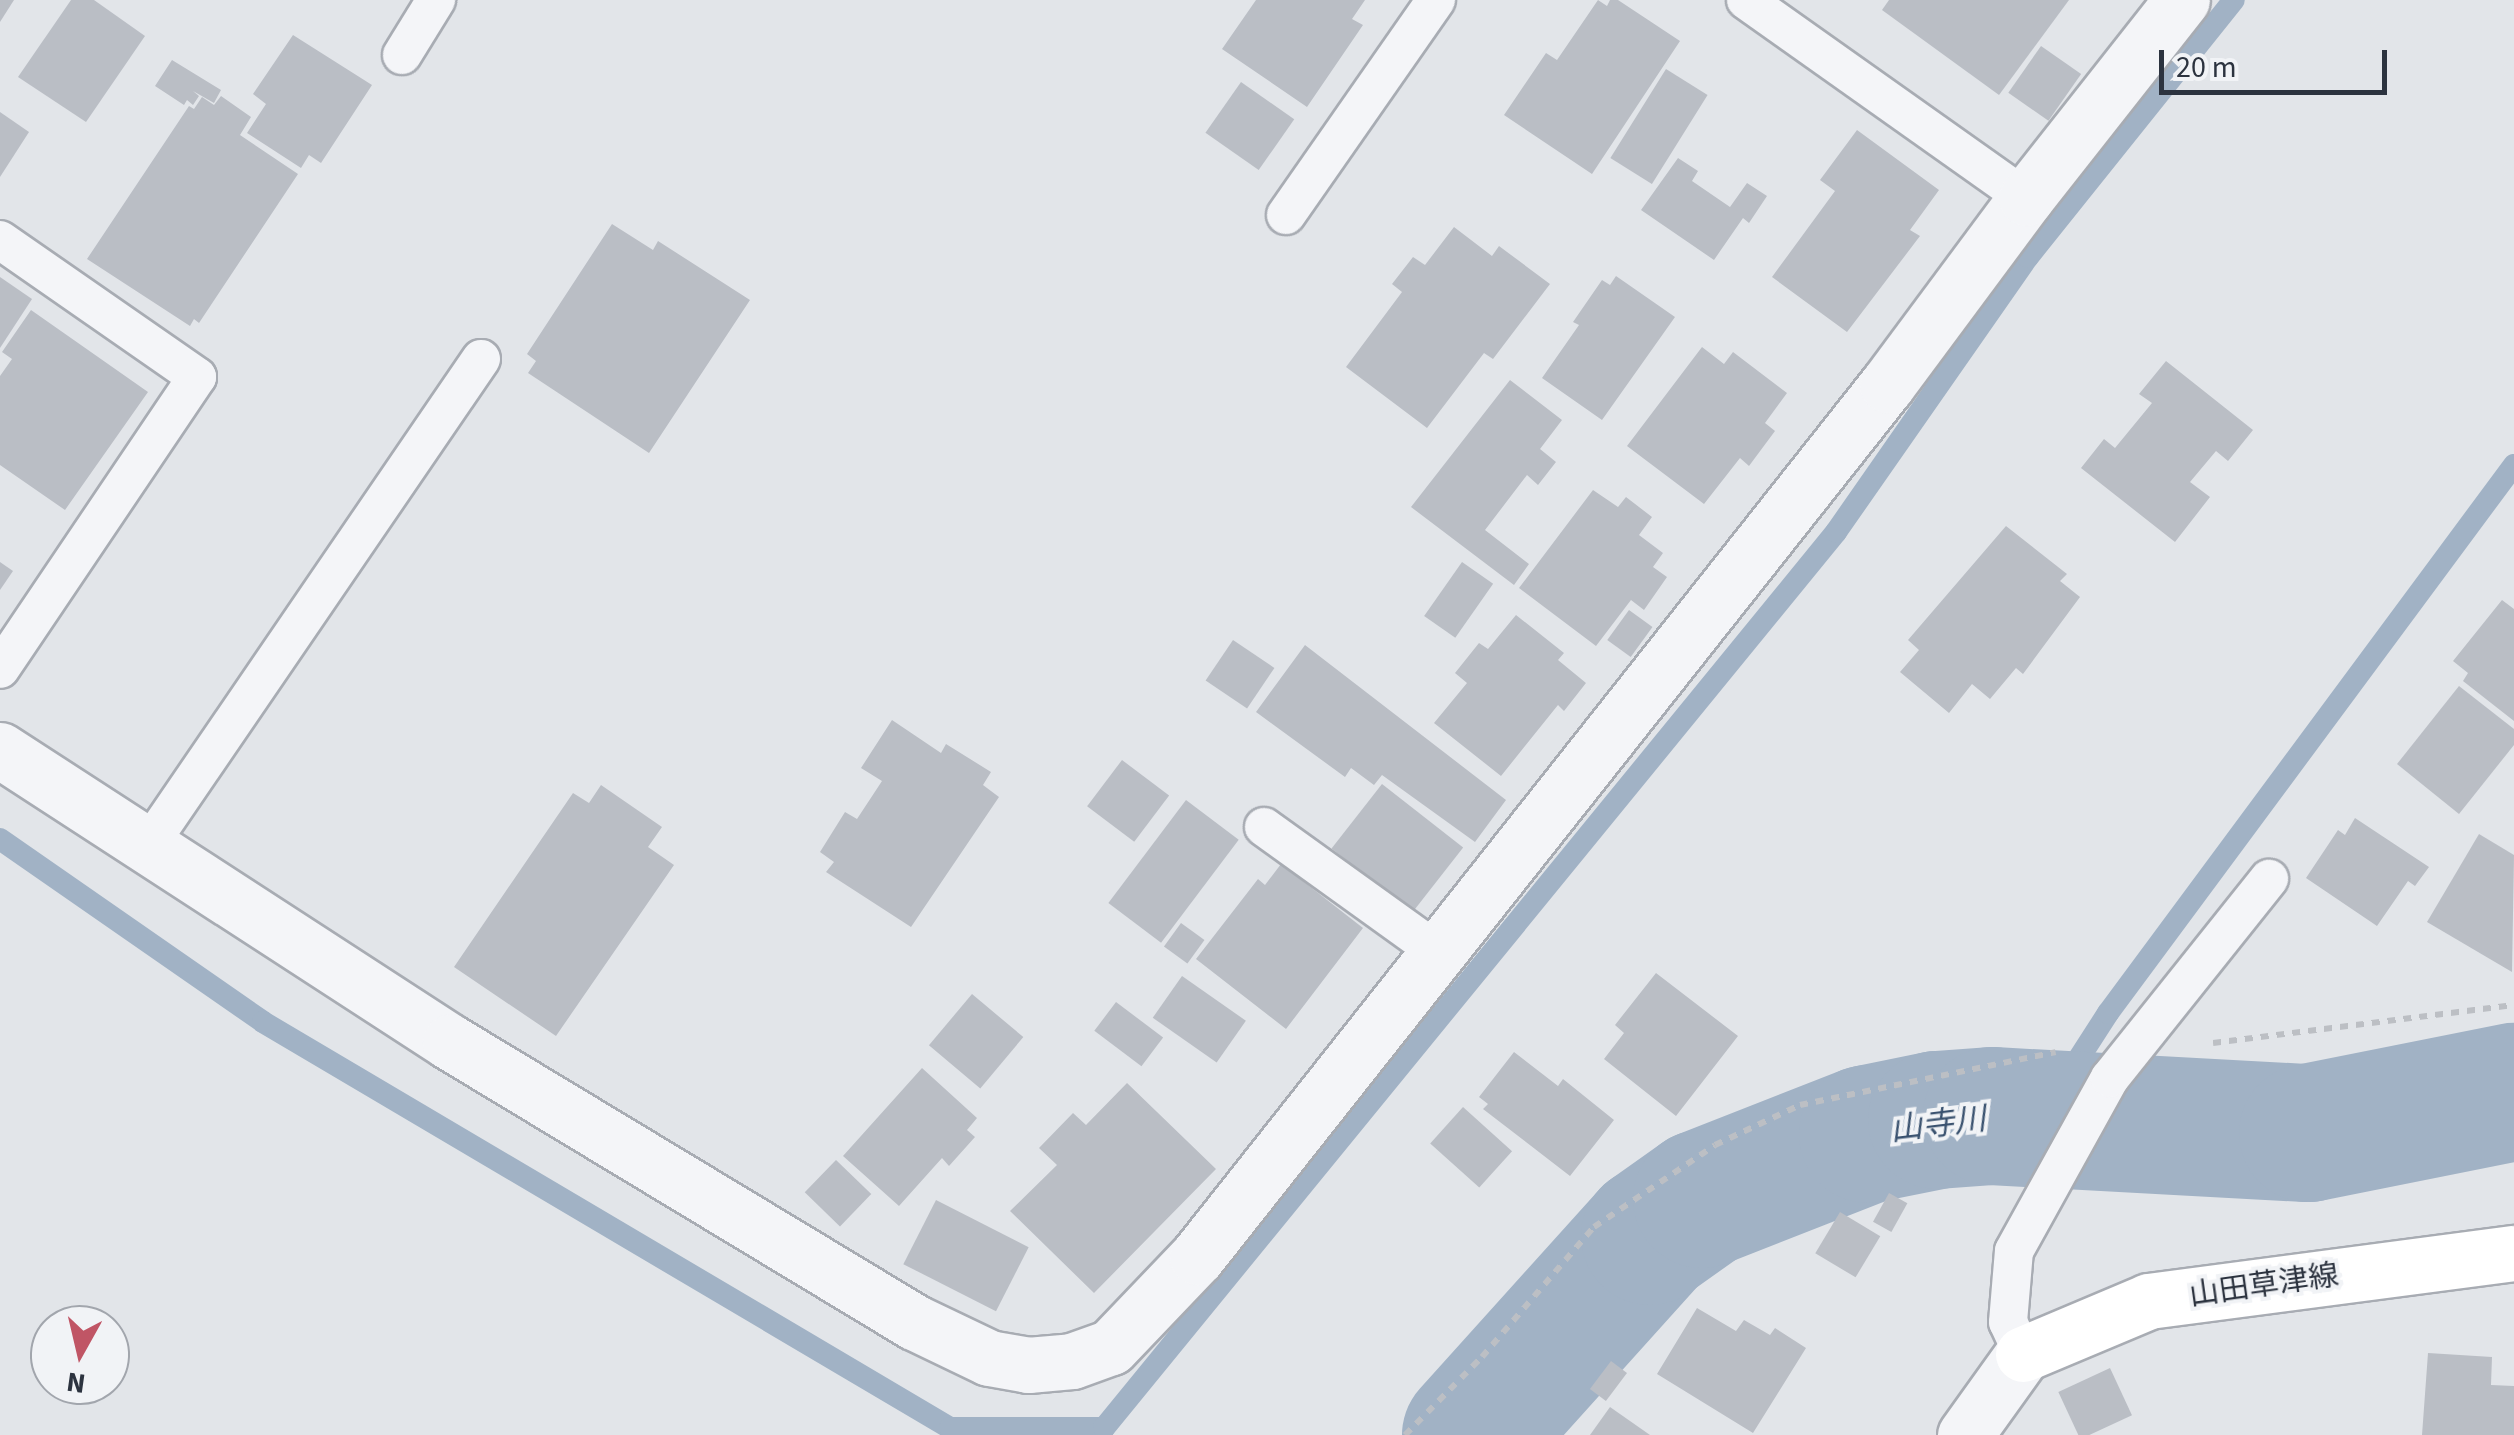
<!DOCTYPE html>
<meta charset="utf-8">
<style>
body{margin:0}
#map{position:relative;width:2514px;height:1435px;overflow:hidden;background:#e2e5e9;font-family:"Source Sans 3","Noto Sans JP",sans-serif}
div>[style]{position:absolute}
.stream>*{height:22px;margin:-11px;padding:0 11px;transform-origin:11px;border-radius:11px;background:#a1b2c5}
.river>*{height:138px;margin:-69px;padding:0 69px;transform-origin:69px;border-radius:69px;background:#a1b2c5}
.building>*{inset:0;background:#babec5;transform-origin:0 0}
.path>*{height:6px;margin-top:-3px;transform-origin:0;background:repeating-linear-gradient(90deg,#bcbfc4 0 8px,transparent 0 16px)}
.roads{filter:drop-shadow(2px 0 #a8acb3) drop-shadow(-2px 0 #a8acb3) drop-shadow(0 2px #a8acb3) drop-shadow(0 -2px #a8acb3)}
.service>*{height:38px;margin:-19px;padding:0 19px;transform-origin:19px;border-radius:19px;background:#f4f5f8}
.minor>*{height:55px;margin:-27.5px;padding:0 27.5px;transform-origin:27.5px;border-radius:27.5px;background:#f4f5f8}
.tertiary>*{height:55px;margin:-27.5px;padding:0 27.5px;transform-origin:27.5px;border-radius:27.5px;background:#f4f5f8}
.secondary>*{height:55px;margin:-27.5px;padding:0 27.5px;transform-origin:27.5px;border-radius:27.5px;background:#fff}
span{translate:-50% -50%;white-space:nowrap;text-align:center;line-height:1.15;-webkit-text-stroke:8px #f1f3f6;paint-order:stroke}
.street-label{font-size:30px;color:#2c333f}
.water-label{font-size:32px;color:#3a526f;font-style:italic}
.north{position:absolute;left:30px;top:1305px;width:100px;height:100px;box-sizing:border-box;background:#f1f3f6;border:2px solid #a2a6ad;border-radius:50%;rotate:188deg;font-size:28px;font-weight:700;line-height:40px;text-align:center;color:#2c333f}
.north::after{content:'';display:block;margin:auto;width:35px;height:45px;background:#c05565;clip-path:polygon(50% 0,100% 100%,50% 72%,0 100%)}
.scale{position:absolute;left:2159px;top:50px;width:228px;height:45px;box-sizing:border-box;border:5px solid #2c333f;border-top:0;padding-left:12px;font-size:30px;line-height:35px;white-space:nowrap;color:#2c333f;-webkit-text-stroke:8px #f1f3f6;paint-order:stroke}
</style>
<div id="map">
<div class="stream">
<div style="left:0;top:839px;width:320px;rotate:34.8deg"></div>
<div style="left:263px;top:1022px;width:798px;rotate:30.58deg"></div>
<div style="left:950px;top:1428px;width:154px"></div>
<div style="left:1104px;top:1428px;width:1157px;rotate:-50.75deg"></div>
<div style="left:1836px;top:532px;width:335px;rotate:-55.1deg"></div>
<div style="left:2028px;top:257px;width:329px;rotate:-51.3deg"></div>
<div style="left:2041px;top:1117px;width:124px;rotate:-57.2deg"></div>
<div style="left:2108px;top:1013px;width:682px;rotate:-53.47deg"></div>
</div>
<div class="river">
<div style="left:1471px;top:1435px;width:268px;rotate:-48deg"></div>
<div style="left:1650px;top:1236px;width:64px;rotate:-35.4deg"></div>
<div style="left:1702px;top:1199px;width:178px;rotate:-21.4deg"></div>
<div style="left:1868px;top:1134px;width:70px;rotate:-11.5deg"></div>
<div style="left:1937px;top:1120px;width:55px;rotate:-4.2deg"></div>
<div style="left:1992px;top:1116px;width:316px;rotate:3.1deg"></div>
<div style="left:2308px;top:1133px;width:210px;rotate:-11.3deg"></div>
</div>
<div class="building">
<div style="clip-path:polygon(0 0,14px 0,0 22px)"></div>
<div style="clip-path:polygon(71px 0,94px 0,145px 36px,86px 122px,18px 77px)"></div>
<div style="clip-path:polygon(1256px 0,1365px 0,1352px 19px,1363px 25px,1307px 107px,1222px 49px)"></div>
<div style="clip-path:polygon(1598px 0,1607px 6px,1610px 0,1618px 0,1680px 41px,1592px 174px,1504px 115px,1546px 53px,1557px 60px)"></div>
<div style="clip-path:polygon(1889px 0,2069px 0,1999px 95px,1882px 10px)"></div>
<div style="clip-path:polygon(293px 35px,372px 85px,321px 163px,309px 155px,301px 168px,247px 133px,266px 104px,253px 94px)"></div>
<div style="left:2041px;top:46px;width:49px;height:57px;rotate:35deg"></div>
<div style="clip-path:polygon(172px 60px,221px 90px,214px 103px,193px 91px,199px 96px,193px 105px,187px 100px,184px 105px,155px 86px)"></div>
<div style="left:1666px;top:69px;width:49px;height:105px;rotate:32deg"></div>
<div style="left:1241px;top:82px;width:65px;height:62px;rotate:35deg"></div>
<div style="clip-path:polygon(221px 96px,251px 117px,240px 135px,298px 174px,199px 323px,194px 319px,190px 326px,87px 259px,189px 106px,194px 109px,202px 97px,214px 105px)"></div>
<div style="clip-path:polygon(0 112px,29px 132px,0 177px)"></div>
<div style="clip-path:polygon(1857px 130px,1939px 190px,1910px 230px,1920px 236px,1847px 332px,1772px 277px,1835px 191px,1820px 180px)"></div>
<div style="clip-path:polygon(1678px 158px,1698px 171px,1692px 181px,1730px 207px,1747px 183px,1767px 196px,1749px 223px,1743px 218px,1714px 260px,1641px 210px)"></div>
<div style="clip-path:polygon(612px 224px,653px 250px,658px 241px,750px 300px,649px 453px,528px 373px,536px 361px,527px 354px)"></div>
<div style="clip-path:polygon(1454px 227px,1492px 256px,1499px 246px,1550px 284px,1493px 359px,1484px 353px,1427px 428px,1346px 367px,1402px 292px,1392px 284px,1413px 257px,1425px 265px)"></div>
<div style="clip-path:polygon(1616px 276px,1675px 317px,1602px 420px,1542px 378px,1579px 325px,1573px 322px,1602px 280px,1610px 285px)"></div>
<div style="clip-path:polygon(0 277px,32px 299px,0 348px)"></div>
<div style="clip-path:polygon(31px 310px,148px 392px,65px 510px,0 465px,0 376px,12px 359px,2px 352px)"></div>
<div style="clip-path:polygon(1702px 347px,1724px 364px,1733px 352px,1787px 393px,1765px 423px,1775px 431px,1749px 466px,1740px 458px,1704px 504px,1627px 446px)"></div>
<div style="clip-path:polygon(2166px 361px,2253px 430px,2228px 461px,2216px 451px,2190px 482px,2210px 497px,2175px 542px,2081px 468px,2104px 439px,2115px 448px,2152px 403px,2139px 394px)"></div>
<div style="clip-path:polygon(1510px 380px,1562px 420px,1540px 449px,1556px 462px,1538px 485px,1527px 475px,1485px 530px,1529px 564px,1514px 585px,1411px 507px)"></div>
<div style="clip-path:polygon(1593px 490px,1618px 507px,1626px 497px,1652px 517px,1639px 535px,1663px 553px,1653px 567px,1667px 577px,1644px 610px,1631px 600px,1596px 646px,1519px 588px)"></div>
<div style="clip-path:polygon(2006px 526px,2067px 574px,2060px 581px,2080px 597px,2023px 674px,2016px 668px,1990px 699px,1972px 684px,1949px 713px,1900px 672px,1919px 650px,1908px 640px)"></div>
<div style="clip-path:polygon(0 562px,13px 571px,0 590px)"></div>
<div style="left:1462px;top:562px;width:38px;height:66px;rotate:35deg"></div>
<div style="clip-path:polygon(2502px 600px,2514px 609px,2514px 721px,2463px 681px,2468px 673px,2453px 661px)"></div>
<div style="left:1629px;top:610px;width:29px;height:37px;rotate:36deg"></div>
<div style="clip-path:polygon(1516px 615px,1564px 653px,1558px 660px,1586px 683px,1564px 711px,1558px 705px,1501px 776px,1434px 723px,1467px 683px,1455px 673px,1479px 643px,1488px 649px)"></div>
<div style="left:1233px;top:640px;width:50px;height:49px;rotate:34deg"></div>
<div style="clip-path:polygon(1305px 645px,1506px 800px,1475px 842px,1382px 775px,1374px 785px,1351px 768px,1345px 777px,1256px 712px)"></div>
<div style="clip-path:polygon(2459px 686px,2514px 729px,2514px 745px,2459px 814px,2397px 764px)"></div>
<div style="clip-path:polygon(892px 720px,941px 753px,946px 744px,991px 772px,983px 785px,999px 797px,911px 927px,826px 872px,834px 862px,820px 852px,845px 812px,857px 819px,882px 781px,861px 768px)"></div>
<div style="left:1122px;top:760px;width:59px;height:58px;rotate:37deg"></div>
<div style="left:1382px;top:784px;width:103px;height:82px;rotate:38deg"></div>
<div style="clip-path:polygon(601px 785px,662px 827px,648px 847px,674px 865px,556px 1036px,454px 967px,573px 793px,589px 803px)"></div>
<div style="left:1186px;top:800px;width:66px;height:129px;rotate:37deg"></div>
<div style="clip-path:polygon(2355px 818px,2429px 867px,2415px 886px,2408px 881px,2377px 926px,2306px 878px,2338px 830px,2345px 835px)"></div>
<div style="clip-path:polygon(2479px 834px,2514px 855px,2512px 972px,2427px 922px)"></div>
<div style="clip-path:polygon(1281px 864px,1363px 928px,1286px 1029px,1196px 959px,1258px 879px,1265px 885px)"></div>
<div style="left:1181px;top:923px;width:29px;height:29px;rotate:36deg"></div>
<div style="clip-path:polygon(1656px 973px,1738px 1036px,1676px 1116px,1604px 1059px,1624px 1033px,1615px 1025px)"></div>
<div style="left:1182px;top:976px;width:78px;height:51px;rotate:35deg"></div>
<div style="left:972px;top:994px;width:67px;height:67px;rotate:40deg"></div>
<div style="left:1116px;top:1002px;width:59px;height:36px;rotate:37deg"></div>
<div style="clip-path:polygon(1514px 1052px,1558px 1086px,1563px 1079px,1614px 1120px,1570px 1176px,1483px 1109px,1488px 1104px,1479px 1097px)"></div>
<div style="clip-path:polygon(922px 1068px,977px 1118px,967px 1130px,975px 1137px,949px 1166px,942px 1158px,899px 1206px,843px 1156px)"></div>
<div style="clip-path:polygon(1127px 1083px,1216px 1169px,1094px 1293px,1010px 1211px,1057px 1165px,1039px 1148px,1073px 1113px,1086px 1125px)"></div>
<div style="left:1463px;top:1107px;width:66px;height:49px;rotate:42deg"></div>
<div style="left:836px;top:1160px;width:49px;height:45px;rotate:44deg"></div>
<div style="left:1889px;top:1193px;width:21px;height:33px;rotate:29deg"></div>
<div style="left:936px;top:1200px;width:104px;height:72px;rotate:27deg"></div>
<div style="left:1840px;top:1212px;width:47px;height:48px;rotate:31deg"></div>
<div style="clip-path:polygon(1697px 1308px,1736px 1331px,1744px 1320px,1770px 1335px,1775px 1328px,1806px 1348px,1753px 1433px,1657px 1374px)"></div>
<div style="clip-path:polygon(2428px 1353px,2492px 1357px,2491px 1385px,2514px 1386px,2514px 1435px,2422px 1435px)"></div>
<div style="left:1611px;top:1361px;width:20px;height:35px;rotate:37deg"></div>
<div style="left:2110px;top:1368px;width:52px;height:57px;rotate:65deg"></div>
<div style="clip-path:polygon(1610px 1407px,1650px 1435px,1590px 1435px)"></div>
</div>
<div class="path">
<div style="left:2213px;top:1043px;width:303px;rotate:-7.2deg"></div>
<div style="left:1405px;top:1435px;width:110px;rotate:-45.4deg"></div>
<div style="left:1482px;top:1357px;width:172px;rotate:-49.3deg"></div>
<div style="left:1594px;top:1227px;width:146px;rotate:-34.1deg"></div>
<div style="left:1715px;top:1145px;width:94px;rotate:-25.2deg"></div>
<div style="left:1800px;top:1105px;width:261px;rotate:-11.7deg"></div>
</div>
<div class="roads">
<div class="service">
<div style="left:1746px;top:0;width:343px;rotate:35.3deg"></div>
<div style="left:402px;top:55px;width:65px;rotate:-58.3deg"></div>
<div style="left:1286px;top:215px;width:262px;rotate:-55.1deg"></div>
<div style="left:0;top:240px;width:240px;rotate:34.8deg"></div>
<div style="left:197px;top:377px;width:352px;rotate:124deg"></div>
<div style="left:1264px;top:827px;width:214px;rotate:35.7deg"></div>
<div style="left:148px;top:846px;width:590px;rotate:-55.64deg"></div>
<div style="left:2023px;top:1354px;width:35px;rotate:-115deg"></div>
<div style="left:2008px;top:1322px;width:71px;rotate:-85.2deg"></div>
<div style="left:2014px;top:1251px;width:198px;rotate:-61deg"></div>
<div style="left:2110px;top:1078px;width:255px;rotate:-51.4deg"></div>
</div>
<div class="minor">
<div style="left:0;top:750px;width:536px;rotate:32.98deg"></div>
<div style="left:450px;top:1042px;width:542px;rotate:31.11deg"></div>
<div style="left:914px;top:1322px;width:83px;rotate:25.6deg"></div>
<div style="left:989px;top:1358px;width:40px;rotate:10deg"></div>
<div style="left:1028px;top:1365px;width:44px;rotate:-5.2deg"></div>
<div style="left:1072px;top:1361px;width:41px;rotate:-19.7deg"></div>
<div style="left:1111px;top:1347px;width:124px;rotate:-46.3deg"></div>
<div style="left:1197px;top:1257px;width:1112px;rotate:-51.65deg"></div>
<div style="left:1887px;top:385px;width:233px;rotate:-53.4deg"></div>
<div style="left:2026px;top:198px;width:252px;rotate:-51.8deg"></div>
</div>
<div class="tertiary">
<div style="left:1965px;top:1435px;width:100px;rotate:-54.4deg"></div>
</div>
<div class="secondary">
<div style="left:2023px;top:1354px;width:137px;rotate:-22.8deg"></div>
<div style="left:2149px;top:1301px;width:368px;rotate:-7.5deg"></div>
</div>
</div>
<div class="street-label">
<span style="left:2264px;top:1286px;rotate:-8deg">山田草津線</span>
</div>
<div class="water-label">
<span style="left:1938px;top:1125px;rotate:-7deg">山寺川</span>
</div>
<div class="north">N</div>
<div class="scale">20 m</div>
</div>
